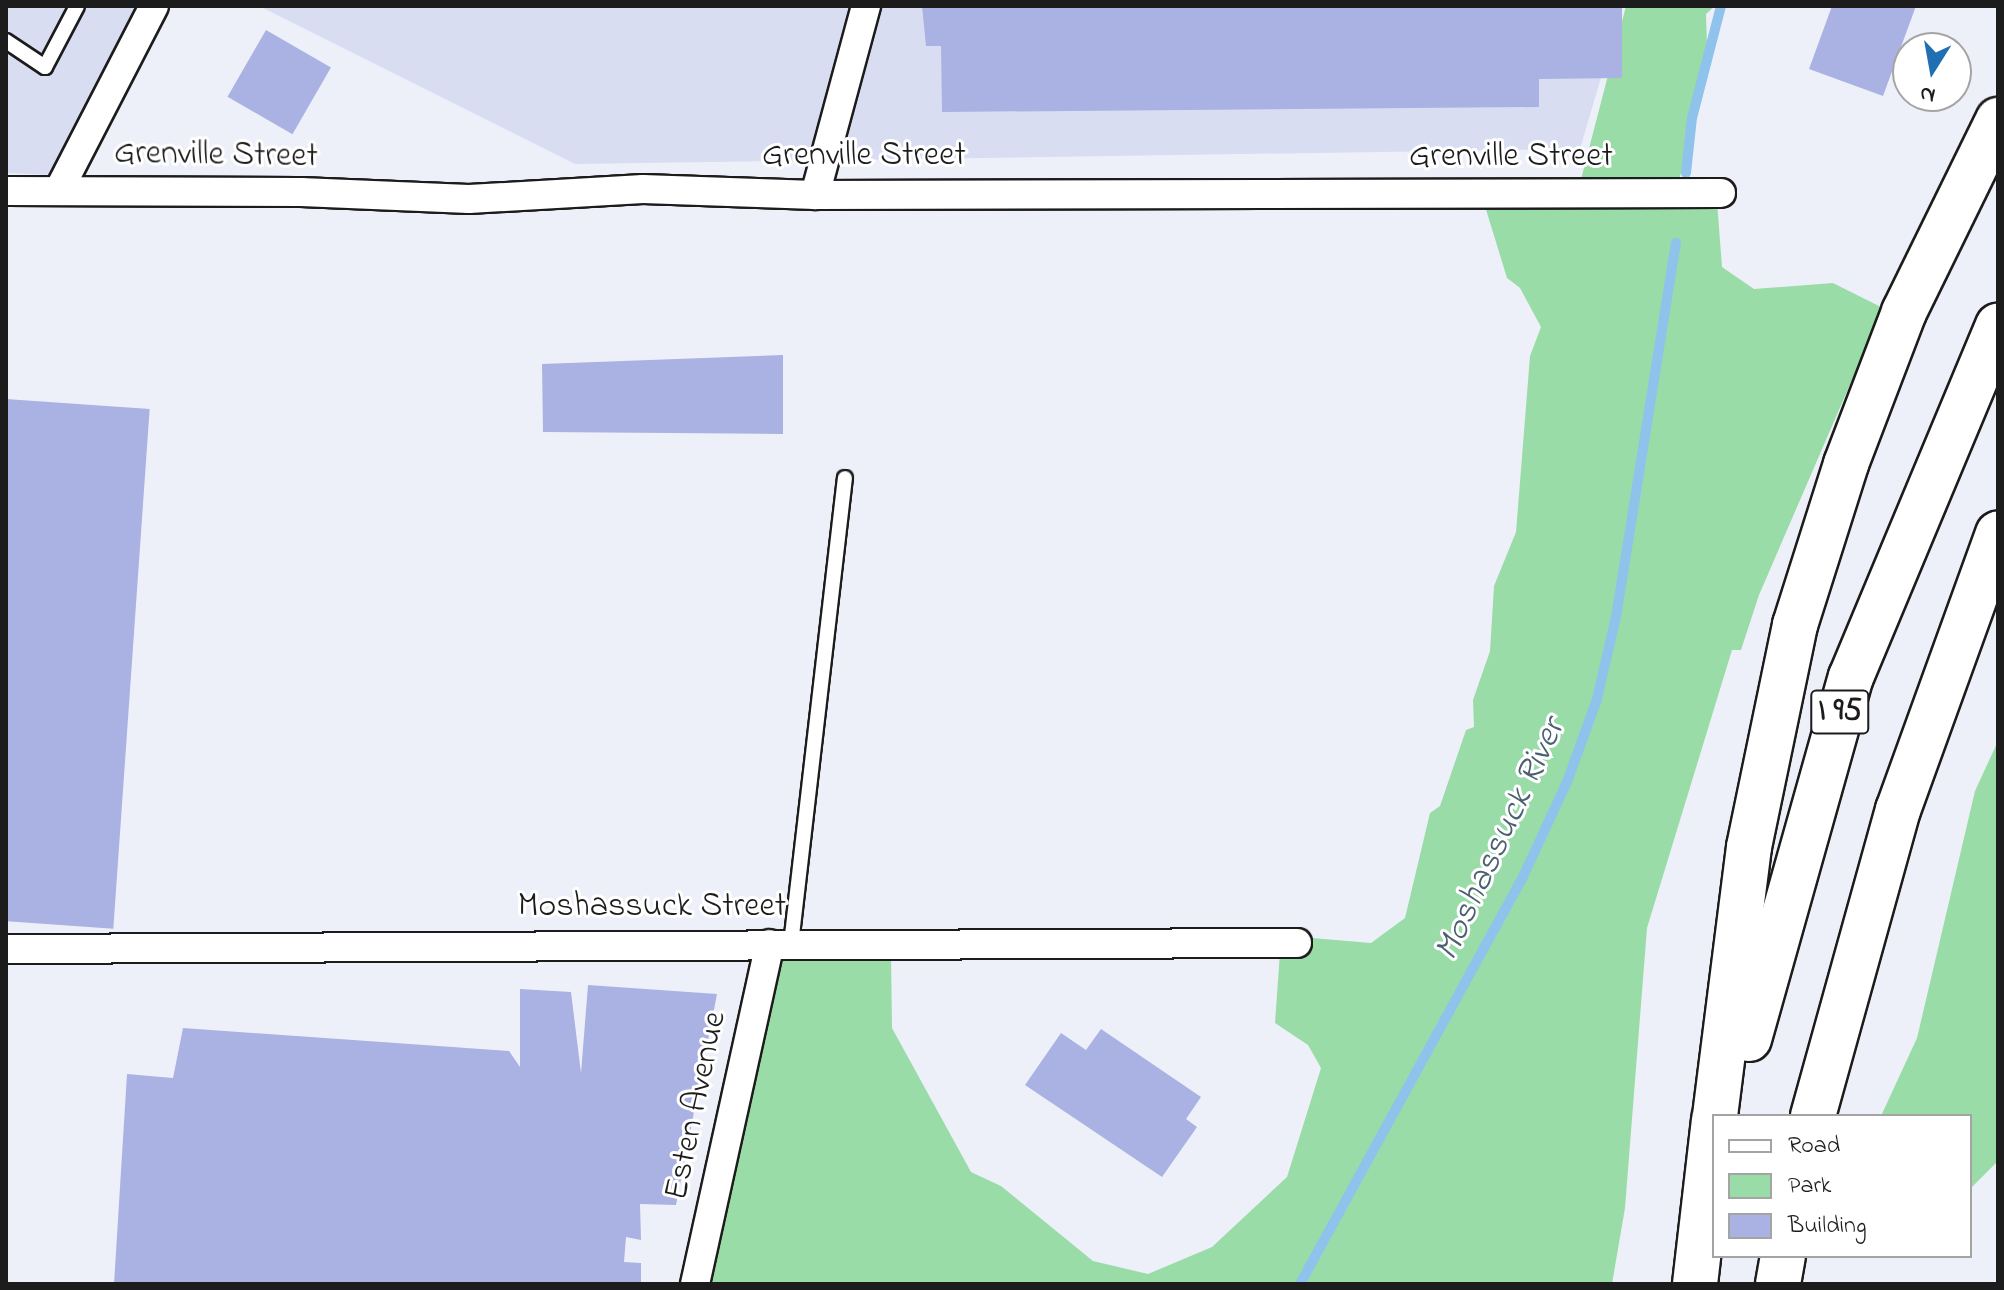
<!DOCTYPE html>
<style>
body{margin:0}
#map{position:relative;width:2004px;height:1290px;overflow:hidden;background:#eef0f9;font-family:"Indie Flower",sans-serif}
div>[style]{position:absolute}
.built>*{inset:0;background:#d9ddf2}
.green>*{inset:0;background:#9adca7}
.stream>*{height:10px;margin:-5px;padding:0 5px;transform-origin:5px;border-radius:5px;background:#8fc3ec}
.building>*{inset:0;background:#a9b2e2;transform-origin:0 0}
.roads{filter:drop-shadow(2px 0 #1c1c1c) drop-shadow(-2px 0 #1c1c1c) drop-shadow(0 2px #1c1c1c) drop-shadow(0 -2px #1c1c1c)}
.lane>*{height:14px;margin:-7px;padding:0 7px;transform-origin:7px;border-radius:7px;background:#fff}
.street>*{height:28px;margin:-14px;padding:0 14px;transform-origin:14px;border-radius:14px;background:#fff}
.highway>*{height:44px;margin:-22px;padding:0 22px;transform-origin:22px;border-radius:22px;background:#fff}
span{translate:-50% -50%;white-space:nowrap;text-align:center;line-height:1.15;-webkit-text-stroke:6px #fff;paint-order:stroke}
.shield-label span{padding:2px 6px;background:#fff;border:2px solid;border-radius:6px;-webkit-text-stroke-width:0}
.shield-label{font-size:32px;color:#1c1c1c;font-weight:700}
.street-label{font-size:34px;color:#1c1c1c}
.water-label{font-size:36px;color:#4a5f6f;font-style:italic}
.frame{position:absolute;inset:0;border:8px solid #1c1c1c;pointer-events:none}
.legend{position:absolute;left:1712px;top:1114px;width:260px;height:144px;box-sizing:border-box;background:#fff;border:2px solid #a4a4a4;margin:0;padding:10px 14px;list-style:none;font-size:24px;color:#1c1c1c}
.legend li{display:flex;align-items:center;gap:16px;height:40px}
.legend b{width:40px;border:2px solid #a4a4a4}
.north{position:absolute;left:1892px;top:32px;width:80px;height:80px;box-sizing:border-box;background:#fff;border:2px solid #a4a4a4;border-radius:50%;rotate:191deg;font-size:22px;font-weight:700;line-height:32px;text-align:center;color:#1c1c1c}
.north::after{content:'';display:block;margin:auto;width:28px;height:36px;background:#1f6fb2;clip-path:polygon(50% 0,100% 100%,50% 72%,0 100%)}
</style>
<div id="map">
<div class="built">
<div style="clip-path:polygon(6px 6px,140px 6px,52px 175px,6px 173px)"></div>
<div style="clip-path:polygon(259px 6px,1622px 6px,1580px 149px,575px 164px)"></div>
</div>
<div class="green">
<div style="clip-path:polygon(1626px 6px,1715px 6px,1706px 14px,1708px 75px,1678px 184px,1717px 201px,1722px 267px,1754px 289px,1833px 283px,1883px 308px,1759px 595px,1741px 650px,1732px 650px,1647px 928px,1625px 1208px,1612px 1284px,698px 1284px,770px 952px,891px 951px,892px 1028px,971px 1172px,1001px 1186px,1093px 1261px,1148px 1274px,1212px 1247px,1287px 1177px,1321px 1068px,1308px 1045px,1275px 1023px,1280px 952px,1312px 938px,1371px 943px,1405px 918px,1430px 813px,1440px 806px,1466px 730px,1474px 727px,1473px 700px,1490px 651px,1494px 586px,1516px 532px,1530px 356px,1541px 327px,1520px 288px,1507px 278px,1480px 190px,1579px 187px)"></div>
<div style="clip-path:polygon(1998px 741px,1998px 1161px,1970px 1189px,1970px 1116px,1881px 1116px,1917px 1038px,1975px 791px)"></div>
</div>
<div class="stream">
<div style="left:1686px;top:173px;width:55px;rotate:-83.8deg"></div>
<div style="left:1692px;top:118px;width:116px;rotate:-75.5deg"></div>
<div style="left:1300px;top:1284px;width:460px;rotate:-61.3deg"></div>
<div style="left:1521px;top:881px;width:109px;rotate:-65.1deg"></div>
<div style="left:1567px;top:782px;width:88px;rotate:-70.1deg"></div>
<div style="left:1597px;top:699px;width:84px;rotate:-77deg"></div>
<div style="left:1616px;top:617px;width:379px;rotate:-80.9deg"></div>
</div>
<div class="building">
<div style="clip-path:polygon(922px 6px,1622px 6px,1622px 78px,1539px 79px,1539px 107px,942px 112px,941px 46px,926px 46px)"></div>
<div style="clip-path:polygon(1832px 6px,1916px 6px,1883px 96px,1809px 69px)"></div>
<div style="left:266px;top:30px;width:75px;height:77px;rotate:30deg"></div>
<div style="clip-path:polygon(783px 355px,783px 434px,543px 432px,542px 364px)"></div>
<div style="left:6px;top:399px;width:144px;height:521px;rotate:4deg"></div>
<div style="clip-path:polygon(588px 985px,717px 994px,676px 1205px,640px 1204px,641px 1240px,626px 1237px,624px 1262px,641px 1263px,641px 1284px,114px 1284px,127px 1074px,173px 1078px,183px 1028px,509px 1051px,520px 1067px,520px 989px,571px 992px,581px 1073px)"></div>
<div style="clip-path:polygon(1101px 1029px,1201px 1097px,1186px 1119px,1197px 1127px,1162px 1177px,1025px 1085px,1061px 1033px,1086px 1050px)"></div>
</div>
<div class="roads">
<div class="lane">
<div style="left:6px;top:41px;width:47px;rotate:33.7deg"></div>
<div style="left:45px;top:67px;width:69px;rotate:-62.3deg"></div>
<div style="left:791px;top:944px;width:469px;rotate:-83.4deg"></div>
</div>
<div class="street">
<div style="left:59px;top:190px;width:207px;rotate:-62.7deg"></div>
<div style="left:6px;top:191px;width:295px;rotate:0.2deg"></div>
<div style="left:301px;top:192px;width:168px;rotate:2.4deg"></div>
<div style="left:469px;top:199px;width:174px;rotate:-3.3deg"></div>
<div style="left:643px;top:189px;width:172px;rotate:2deg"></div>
<div style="left:815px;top:195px;width:906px;rotate:-0.13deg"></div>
<div style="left:815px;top:195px;width:196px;rotate:-74.9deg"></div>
<div style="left:6px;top:949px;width:1291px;rotate:-0.27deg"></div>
<div style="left:695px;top:1284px;width:348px;rotate:-77.6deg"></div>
</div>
<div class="highway">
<div style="left:1749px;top:1039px;width:376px;rotate:-74.3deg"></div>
<div style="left:1851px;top:677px;width:381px;rotate:-67.3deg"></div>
<div style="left:1715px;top:1116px;width:271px;rotate:-82.8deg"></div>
<div style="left:1749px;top:847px;width:227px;rotate:-78.3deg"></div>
<div style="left:1795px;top:625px;width:169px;rotate:-72.4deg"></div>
<div style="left:1846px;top:464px;width:163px;rotate:-69.1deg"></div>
<div style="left:1904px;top:312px;width:214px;rotate:-63.9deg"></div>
<div style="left:1813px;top:1116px;width:318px;rotate:-74.5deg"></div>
<div style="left:1898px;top:810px;width:294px;rotate:-70.1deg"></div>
<div style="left:1695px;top:1284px;width:165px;rotate:-83.4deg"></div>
<div style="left:1778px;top:1284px;width:28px;rotate:-80deg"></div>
</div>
</div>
<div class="shield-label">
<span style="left:1840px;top:712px">I 95</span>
</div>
<div class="street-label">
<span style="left:216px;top:156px;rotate:1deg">Grenville Street</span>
<span style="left:864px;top:157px">Grenville Street</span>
<span style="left:1511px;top:158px">Grenville Street</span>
<span style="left:652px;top:908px">Moshassuck Street</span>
<span style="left:697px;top:1106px;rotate:-78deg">Esten Avenue</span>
</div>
<div class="water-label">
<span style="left:1501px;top:840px;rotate:-65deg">Moshassuck River</span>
</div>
<div class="frame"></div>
<ul class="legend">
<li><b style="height:10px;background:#fff"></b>Road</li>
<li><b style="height:22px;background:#9adca7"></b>Park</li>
<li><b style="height:22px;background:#a9b2e2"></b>Building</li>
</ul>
<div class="north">N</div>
</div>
